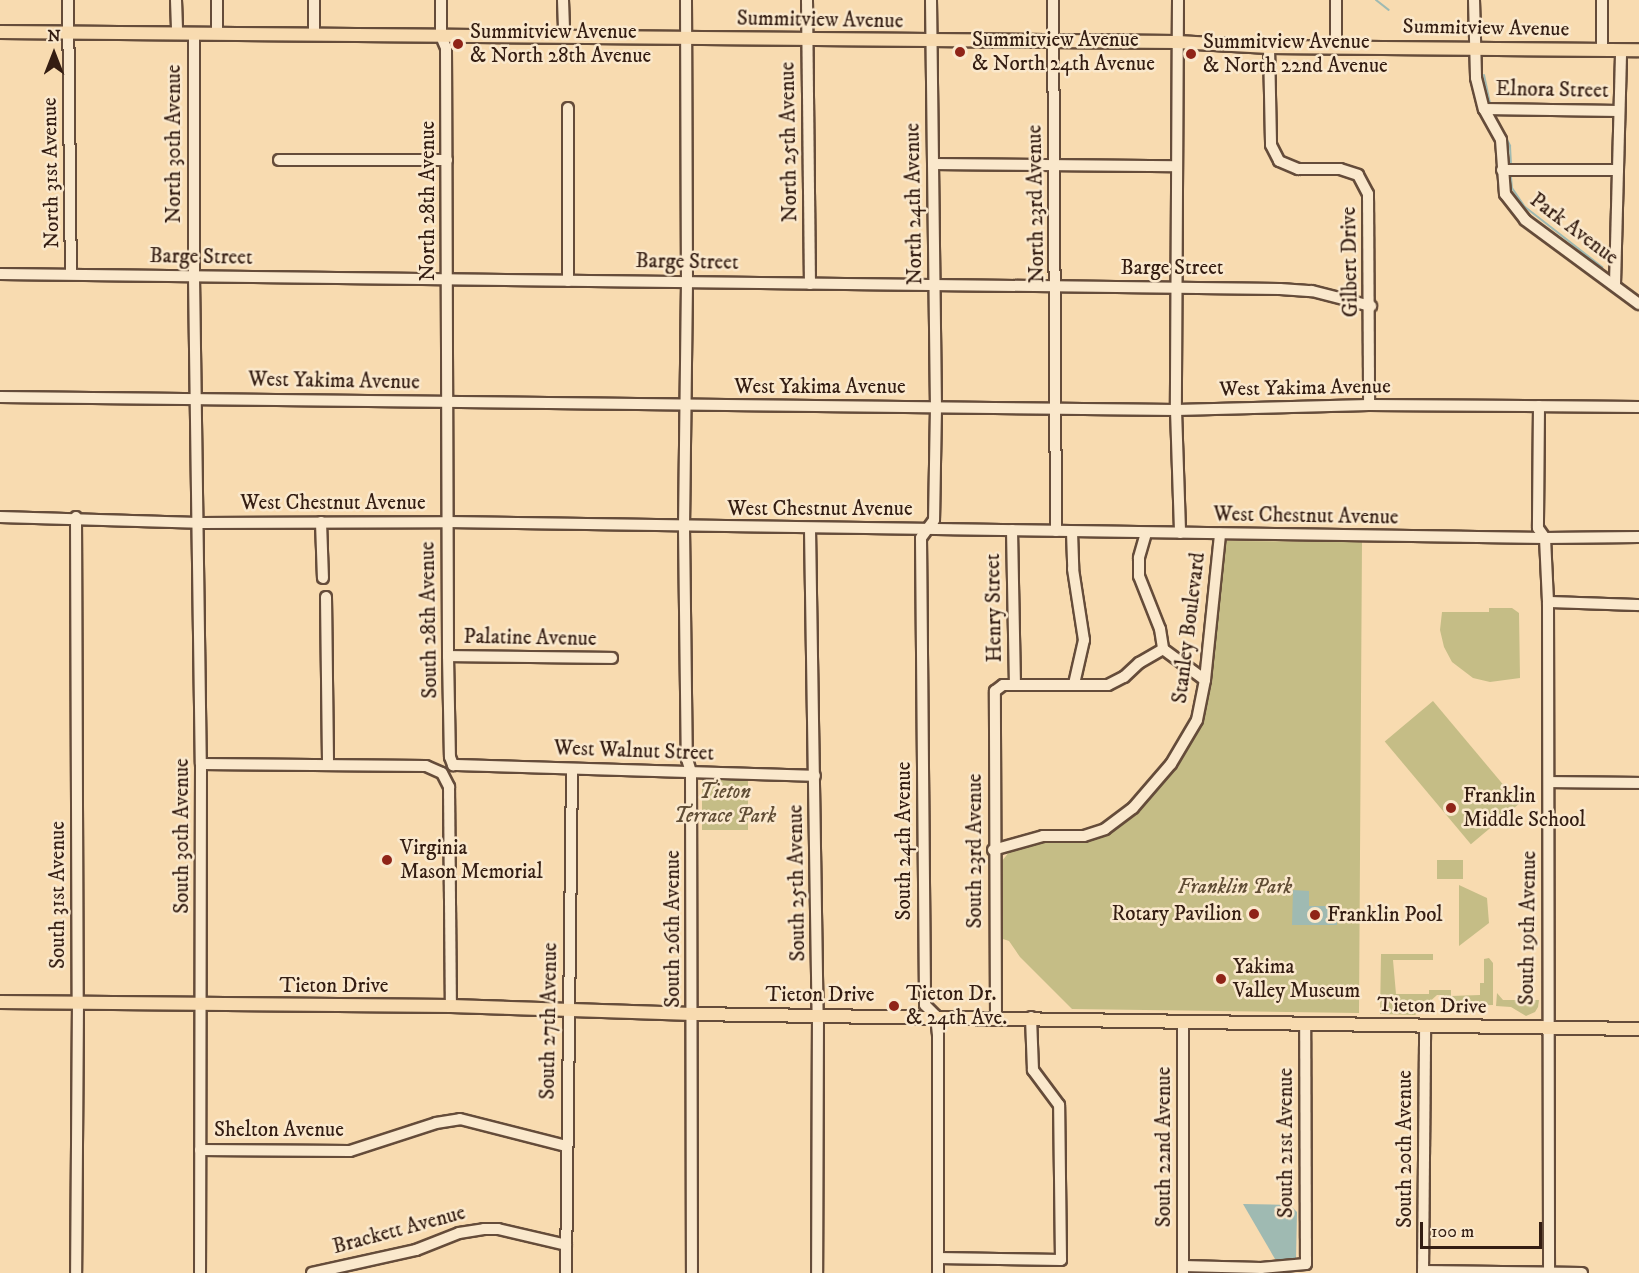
<!DOCTYPE html>
<style>
body{margin:0}
#map{position:relative;width:1639px;height:1273px;overflow:hidden;background:#f8dbb0;font-family:"IM FELL DW Pica",serif}
div>[style]{position:absolute}
.green>*{inset:0;background:#c5bd86;transform-origin:0 0}
.water>*{inset:0;background:#9fbab2}
.stream>*{height:2px;margin:-1px;padding:0 1px;transform-origin:1px;border-radius:1px;background:#9fbab2}
.roads{filter:drop-shadow(2px 0 #654c3a) drop-shadow(-2px 0 #654c3a) drop-shadow(0 2px #654c3a) drop-shadow(0 -2px #654c3a)}
.minor>*{height:10px;margin:-5px;padding:0 5px;transform-origin:5px;border-radius:5px;background:#fae8cc}
.major>*{height:12px;margin:-6px;padding:0 6px;transform-origin:6px;border-radius:6px;background:#f8dbb0}
.dots>*{width:16px;height:16px;translate:-50% -50%;box-sizing:border-box;border:3px solid #fae8cc;border-radius:50%}
span{translate:-50% -50%;white-space:nowrap;text-align:center;line-height:1.15;-webkit-text-stroke:5px #fae8cc;paint-order:stroke}
.street-label{font-size:21px;color:#341d12}
.poi-label{font-size:21px;color:#341d12}
.left{translate:0 -50%;text-align:left}
.right{translate:-100% -50%;text-align:right}
.park-label{font-size:21px;color:#604d35;font-style:italic}
.north{position:absolute;left:24px;top:24px;width:60px;height:60px;-webkit-text-stroke:4px #fae8cc;paint-order:stroke;rotate:0deg;font-size:16px;font-weight:700;line-height:24px;text-align:center;color:#341d12}
.north::after{content:'';display:block;margin:auto;width:21px;height:27px;background:#341d12;clip-path:polygon(50% 0,100% 100%,50% 72%,0 100%)}
.scale{position:absolute;left:1420px;top:1222px;width:122px;height:27px;box-sizing:border-box;border:3px solid #341d12;border-top:0;padding-left:8px;font-size:18px;line-height:21px;white-space:nowrap;color:#341d12;-webkit-text-stroke:4px #fae8cc;paint-order:stroke}
</style>
<div id="map">
<div class="green">
<div style="clip-path:polygon(1226px 541px,1362px 542px,1359px 1013px,1072px 1009px,1020px 957px,1009px 941px,1003px 939px,1002px 861px,1013px 847px,1037px 840px,1109px 832px,1133px 816px,1194px 735px,1205px 706px)"></div>
<div style="clip-path:polygon(1489px 608px,1512px 608px,1519px 613px,1520px 678px,1490px 682px,1473px 678px,1452px 662px,1444px 647px,1440px 630px,1442px 612px,1489px 612px)"></div>
<div style="left:1433px;top:701px;width:134px;height:63px;rotate:50deg"></div>
<div style="left:702px;top:777px;width:46px;height:53px"></div>
<div style="left:1437px;top:860px;width:26px;height:19px"></div>
<div style="clip-path:polygon(1459px 885px,1487px 898px,1489px 923px,1459px 946px)"></div>
<div style="clip-path:polygon(1381px 954px,1433px 954px,1433px 960px,1393px 960px,1396px 994px,1429px 994px,1429px 990px,1451px 990px,1451px 996px,1480px 995px,1480px 983px,1484px 983px,1484px 959px,1489px 958px,1493px 963px,1493px 1005px,1454px 1006px,1445px 999px,1444px 995px,1437px 995px,1415px 1015px,1380px 1014px)"></div>
<div style="clip-path:polygon(1497px 993px,1503px 1000px,1539px 1000px,1538px 1007px,1535px 1012px,1526px 1016px,1511px 1007px,1496px 1006px)"></div>
</div>
<div class="water">
<div style="clip-path:polygon(1293px 890px,1309px 891px,1309px 906px,1337px 906px,1337px 925px,1292px 925px)"></div>
<div style="clip-path:polygon(1243px 1204px,1290px 1205px,1297px 1212px,1296px 1260px,1275px 1259px)"></div>
</div>
<div class="stream">
<div style="left:1376px;top:0;width:16px;rotate:38deg"></div>
<div style="left:1484px;top:75px;width:30px;rotate:78deg"></div>
<div style="left:1493px;top:112px;width:38px;rotate:63deg"></div>
<div style="left:1510px;top:146px;width:17px;rotate:87deg"></div>
<div style="left:1511px;top:177px;width:11px;rotate:85deg"></div>
<div style="left:1512px;top:188px;width:23px;rotate:56deg"></div>
<div style="left:1525px;top:207px;width:98px;rotate:37.9deg"></div>
</div>
<div class="roads">
<div class="minor">
<div style="left:68px;top:0;width:274px;rotate:89.4deg"></div>
<div style="left:176px;top:0;width:34px;rotate:88deg"></div>
<div style="left:217px;top:0;width:34px;rotate:90deg"></div>
<div style="left:314px;top:0;width:35px;rotate:90deg"></div>
<div style="left:441px;top:0;width:36px;rotate:90deg"></div>
<div style="left:441px;top:36px;width:13px;rotate:67deg"></div>
<div style="left:446px;top:48px;width:608px;rotate:89.81deg"></div>
<div style="left:448px;top:656px;width:101px;rotate:88.9deg"></div>
<div style="left:450px;top:757px;width:9px;rotate:69deg"></div>
<div style="left:453px;top:765px;width:362px;rotate:1.7deg"></div>
<div style="left:563px;top:0;width:37px;rotate:88deg"></div>
<div style="left:686px;top:0;width:282px;rotate:89.8deg"></div>
<div style="left:687px;top:282px;width:246px;rotate:90.7deg"></div>
<div style="left:684px;top:528px;width:231px;rotate:89.3deg"></div>
<div style="left:687px;top:759px;width:14px;rotate:73deg"></div>
<div style="left:691px;top:772px;width:501px;rotate:89.89deg"></div>
<div style="left:807px;top:0;width:284px;rotate:89.4deg"></div>
<div style="left:931px;top:0;width:407px;rotate:89.3deg"></div>
<div style="left:936px;top:407px;width:113px;rotate:91deg"></div>
<div style="left:934px;top:520px;width:22px;rotate:126deg"></div>
<div style="left:921px;top:538px;width:467px;rotate:89.5deg"></div>
<div style="left:925px;top:1005px;width:16px;rotate:45deg"></div>
<div style="left:936px;top:1016px;width:18px;rotate:84deg"></div>
<div style="left:938px;top:1034px;width:239px;rotate:90deg"></div>
<div style="left:1053px;top:0;width:531px;rotate:89.68deg"></div>
<div style="left:1178px;top:0;width:410px;rotate:90.3deg"></div>
<div style="left:1176px;top:410px;width:123px;rotate:88.1deg"></div>
<div style="left:1336px;top:0;width:46px;rotate:90deg"></div>
<div style="left:1474px;top:0;width:78px;rotate:88.5deg"></div>
<div style="left:1476px;top:78px;width:32px;rotate:76deg"></div>
<div style="left:1484px;top:109px;width:35px;rotate:61deg"></div>
<div style="left:1501px;top:140px;width:54px;rotate:85.8deg"></div>
<div style="left:1505px;top:194px;width:33px;rotate:52deg"></div>
<div style="left:1525px;top:220px;width:142px;rotate:36.4deg"></div>
<div style="left:194px;top:34px;width:243px;rotate:90deg"></div>
<div style="left:194px;top:277px;width:487px;rotate:89.2deg"></div>
<div style="left:201px;top:764px;width:509px;rotate:90.11deg"></div>
<div style="left:1269px;top:47px;width:98px;rotate:88.8deg"></div>
<div style="left:1271px;top:145px;width:18px;rotate:63deg"></div>
<div style="left:1279px;top:161px;width:21px;rotate:23deg"></div>
<div style="left:1298px;top:169px;width:42px"></div>
<div style="left:1340px;top:169px;width:19px;rotate:18deg"></div>
<div style="left:1358px;top:175px;width:21px;rotate:62deg"></div>
<div style="left:1368px;top:194px;width:211px;rotate:89.7deg"></div>
<div style="left:1602px;top:49px;width:49px;rotate:-90deg"></div>
<div style="left:1484px;top:109px;width:135px;rotate:0.8deg"></div>
<div style="left:279px;top:160px;width:168px"></div>
<div style="left:933px;top:164px;width:244px;rotate:0.5deg"></div>
<div style="left:1502px;top:170px;width:116px"></div>
<div style="left:0;top:274px;width:1280px;rotate:0.67deg"></div>
<div style="left:1280px;top:289px;width:32px;rotate:4deg"></div>
<div style="left:1312px;top:291px;width:61px;rotate:14.3deg"></div>
<div style="left:568px;top:281px;width:173px;rotate:-90deg"></div>
<div style="left:1615px;top:284px;width:234px;rotate:-88.5deg"></div>
<div style="left:0;top:397px;width:1176px;rotate:0.63deg"></div>
<div style="left:1176px;top:410px;width:193px;rotate:-1.5deg"></div>
<div style="left:1369px;top:405px;width:270px;rotate:0.4deg"></div>
<div style="left:1539px;top:406px;width:122px;rotate:90.5deg"></div>
<div style="left:1538px;top:528px;width:12px;rotate:55deg"></div>
<div style="left:1545px;top:538px;width:64px;rotate:87.3deg"></div>
<div style="left:1548px;top:602px;width:671px;rotate:89.91deg"></div>
<div style="left:0;top:517px;width:198px;rotate:1.7deg"></div>
<div style="left:198px;top:523px;width:249px;rotate:-0.2deg"></div>
<div style="left:447px;top:522px;width:1098px;rotate:0.83deg"></div>
<div style="left:1545px;top:538px;width:94px;rotate:-0.6deg"></div>
<div style="left:76px;top:517px;width:485px;rotate:89.8deg"></div>
<div style="left:78px;top:1002px;width:271px;rotate:90.4deg"></div>
<div style="left:321px;top:522px;width:56px;rotate:88deg"></div>
<div style="left:810px;top:529px;width:485px;rotate:89.1deg"></div>
<div style="left:818px;top:1014px;width:259px;rotate:90.2deg"></div>
<div style="left:1012px;top:530px;width:155px;rotate:88.9deg"></div>
<div style="left:1072px;top:532px;width:37px;rotate:88deg"></div>
<div style="left:1073px;top:569px;width:72px;rotate:81.2deg"></div>
<div style="left:1084px;top:640px;width:45px;rotate:102.8deg"></div>
<div style="left:1146px;top:533px;width:26px;rotate:106deg"></div>
<div style="left:1139px;top:558px;width:18px;rotate:90deg"></div>
<div style="left:1139px;top:576px;width:57px;rotate:68.4deg"></div>
<div style="left:1160px;top:629px;width:20px;rotate:81deg"></div>
<div style="left:326px;top:597px;width:168px;rotate:89.3deg"></div>
<div style="left:1548px;top:602px;width:91px;rotate:1.9deg"></div>
<div style="left:448px;top:656px;width:164px;rotate:0.7deg"></div>
<div style="left:201px;top:764px;width:225px;rotate:0.5deg"></div>
<div style="left:426px;top:766px;width:17px;rotate:24deg"></div>
<div style="left:442px;top:773px;width:16px;rotate:63deg"></div>
<div style="left:449px;top:787px;width:219px;rotate:89.5deg"></div>
<div style="left:1549px;top:782px;width:90px;rotate:0.6deg"></div>
<div style="left:993px;top:850px;width:52px;rotate:-15.6deg"></div>
<div style="left:1043px;top:836px;width:41px"></div>
<div style="left:1084px;top:836px;width:22px;rotate:-18deg"></div>
<div style="left:1105px;top:829px;width:35px;rotate:-37deg"></div>
<div style="left:1133px;top:808px;width:58px;rotate:-49.2deg"></div>
<div style="left:1171px;top:764px;width:51px;rotate:-59.4deg"></div>
<div style="left:1197px;top:720px;width:41px;rotate:-78.7deg"></div>
<div style="left:1205px;top:680px;width:147px;rotate:-84.1deg"></div>
<div style="left:996px;top:1017px;width:326px;rotate:-90.2deg"></div>
<div style="left:995px;top:691px;width:10px;rotate:-37deg"></div>
<div style="left:1003px;top:685px;width:105px"></div>
<div style="left:1108px;top:685px;width:18px;rotate:-27deg"></div>
<div style="left:1124px;top:677px;width:21px;rotate:-43deg"></div>
<div style="left:1139px;top:663px;width:28px;rotate:-30deg"></div>
<div style="left:1163px;top:649px;width:52px;rotate:36.4deg"></div>
<div style="left:1183px;top:1021px;width:252px;rotate:90deg"></div>
<div style="left:200px;top:1150px;width:150px;rotate:0.4deg"></div>
<div style="left:350px;top:1151px;width:90px;rotate:-18deg"></div>
<div style="left:436px;top:1123px;width:24px;rotate:-9deg"></div>
<div style="left:460px;top:1119px;width:109px;rotate:14.3deg"></div>
<div style="left:938px;top:1258px;width:123px;rotate:0.9deg"></div>
<div style="left:1061px;top:1260px;width:155px;rotate:-90.7deg"></div>
<div style="left:1059px;top:1105px;width:44px;rotate:-126.6deg"></div>
<div style="left:1033px;top:1070px;width:53px;rotate:-92.2deg"></div>
<div style="left:1183px;top:1266px;width:78px;rotate:1.5deg"></div>
<div style="left:1261px;top:1268px;width:45px;rotate:-5.1deg"></div>
<div style="left:1306px;top:1264px;width:241px;rotate:-90.2deg"></div>
<div style="left:1424px;top:1271px;width:158px;rotate:0.7deg"></div>
<div style="left:312px;top:1273px;width:107px;rotate:-12.5deg"></div>
<div style="left:416px;top:1250px;width:46px;rotate:-21.6deg"></div>
<div style="left:459px;top:1233px;width:25px;rotate:-9deg"></div>
<div style="left:484px;top:1229px;width:14px"></div>
<div style="left:498px;top:1229px;width:70px;rotate:13.2deg"></div>
<div style="left:566px;top:1273px;width:504px;rotate:-89.32deg"></div>
<div style="left:1423px;top:1273px;width:247px;rotate:-89.5deg"></div>
</div>
<div class="major">
<div style="left:0;top:32px;width:1177px;rotate:0.49deg"></div>
<div style="left:1177px;top:42px;width:92px;rotate:3.1deg"></div>
<div style="left:1269px;top:47px;width:370px;rotate:0.5deg"></div>
<div style="left:0;top:1002px;width:451px;rotate:0.5deg"></div>
<div style="left:451px;top:1006px;width:242px;rotate:1.9deg"></div>
<div style="left:693px;top:1014px;width:946px;rotate:0.91deg"></div>
</div>
</div>
<div class="dots">
<div style="left:458px;top:44px;background:#8f2418"></div>
<div style="left:960px;top:52px;background:#8f2418"></div>
<div style="left:1191px;top:54px;background:#8f2418"></div>
<div style="left:1451px;top:808px;background:#8f2418"></div>
<div style="left:387px;top:860px;background:#8f2418"></div>
<div style="left:1254px;top:914px;background:#8f2418"></div>
<div style="left:1315px;top:915px;background:#8f2418"></div>
<div style="left:1221px;top:979px;background:#8f2418"></div>
<div style="left:894px;top:1006px;background:#8f2418"></div>
</div>
<div class="street-label">
<span style="left:820px;top:20px;rotate:1deg">Summitview Avenue</span>
<span style="left:1486px;top:28px;rotate:1deg">Summitview Avenue</span>
<span style="left:1552px;top:90px;rotate:1deg">Elnora Street</span>
<span style="left:789px;top:142px;rotate:-91deg">North 25th Avenue</span>
<span style="left:174px;top:144px;rotate:-90deg">North 30th Avenue</span>
<span style="left:51px;top:173px;rotate:-91deg">North 31st Avenue</span>
<span style="left:428px;top:201px;rotate:-90deg">North 28th Avenue</span>
<span style="left:914px;top:204px;rotate:-91deg">North 24th Avenue</span>
<span style="left:1036px;top:204px;rotate:-91deg">North 23rd Avenue</span>
<span style="left:1574px;top:229px;rotate:37deg">Park Avenue</span>
<span style="left:201px;top:257px;rotate:1deg">Barge Street</span>
<span style="left:687px;top:262px;rotate:1deg">Barge Street</span>
<span style="left:1350px;top:262px;rotate:-91deg">Gilbert Drive</span>
<span style="left:1172px;top:268px">Barge Street</span>
<span style="left:334px;top:381px;rotate:1deg">West Yakima Avenue</span>
<span style="left:820px;top:387px">West Yakima Avenue</span>
<span style="left:1305px;top:388px;rotate:-1deg">West Yakima Avenue</span>
<span style="left:333px;top:503px">West Chestnut Avenue</span>
<span style="left:820px;top:509px">West Chestnut Avenue</span>
<span style="left:1306px;top:516px;rotate:1deg">West Chestnut Avenue</span>
<span style="left:994px;top:608px;rotate:-91deg">Henry Street</span>
<span style="left:429px;top:620px;rotate:-91deg">South 28th Avenue</span>
<span style="left:1189px;top:628px;rotate:-83deg">Stanley Boulevard</span>
<span style="left:530px;top:638px;rotate:1deg">Palatine Avenue</span>
<span style="left:634px;top:751px;rotate:2deg">West Walnut Street</span>
<span style="left:182px;top:836px;rotate:-90deg">South 30th Avenue</span>
<span style="left:904px;top:841px;rotate:-90deg">South 24th Avenue</span>
<span style="left:975px;top:851px;rotate:-90deg">South 23rd Avenue</span>
<span style="left:797px;top:883px;rotate:-91deg">South 25th Avenue</span>
<span style="left:58px;top:895px;rotate:-90deg">South 31st Avenue</span>
<span style="left:1528px;top:928px;rotate:-89deg">South 19th Avenue</span>
<span style="left:673px;top:929px;rotate:-90deg">South 26th Avenue</span>
<span style="left:334px;top:986px">Tieton Drive</span>
<span style="left:820px;top:995px">Tieton Drive</span>
<span style="left:1432px;top:1006px;rotate:1deg">Tieton Drive</span>
<span style="left:549px;top:1021px;rotate:-89deg">South 27th Avenue</span>
<span style="left:279px;top:1130px">Shelton Avenue</span>
<span style="left:1286px;top:1143px;rotate:-90deg">South 21st Avenue</span>
<span style="left:1164px;top:1147px;rotate:-90deg">South 22nd Avenue</span>
<span style="left:1405px;top:1149px;rotate:-90deg">South 20th Avenue</span>
<span style="left:399px;top:1230px;rotate:-15deg">Brackett Avenue</span>
</div>
<div class="poi-label">
<span class="left" style="left:470px;top:44px">Summitview Avenue<br>&amp; North 28th Avenue</span>
<span class="left" style="left:972px;top:52px">Summitview Avenue<br>&amp; North 24th Avenue</span>
<span class="left" style="left:1203px;top:54px">Summitview Avenue<br>&amp; North 22nd Avenue</span>
<span class="left" style="left:1463px;top:808px">Franklin<br>Middle School</span>
<span class="left" style="left:400px;top:860px">Virginia<br>Mason Memorial</span>
<span class="right" style="left:1242px;top:914px">Rotary Pavilion</span>
<span class="left" style="left:1327px;top:915px">Franklin Pool</span>
<span class="left" style="left:1233px;top:979px">Yakima<br>Valley Museum</span>
<span class="left" style="left:906px;top:1006px">Tieton Dr.<br>&amp; 24th Ave.</span>
</div>
<div class="park-label">
<span style="left:725px;top:804px">Tieton<br>Terrace Park</span>
<span style="left:1235px;top:887px">Franklin Park</span>
</div>
<div class="north">N</div>
<div class="scale">100 m</div>
</div>
